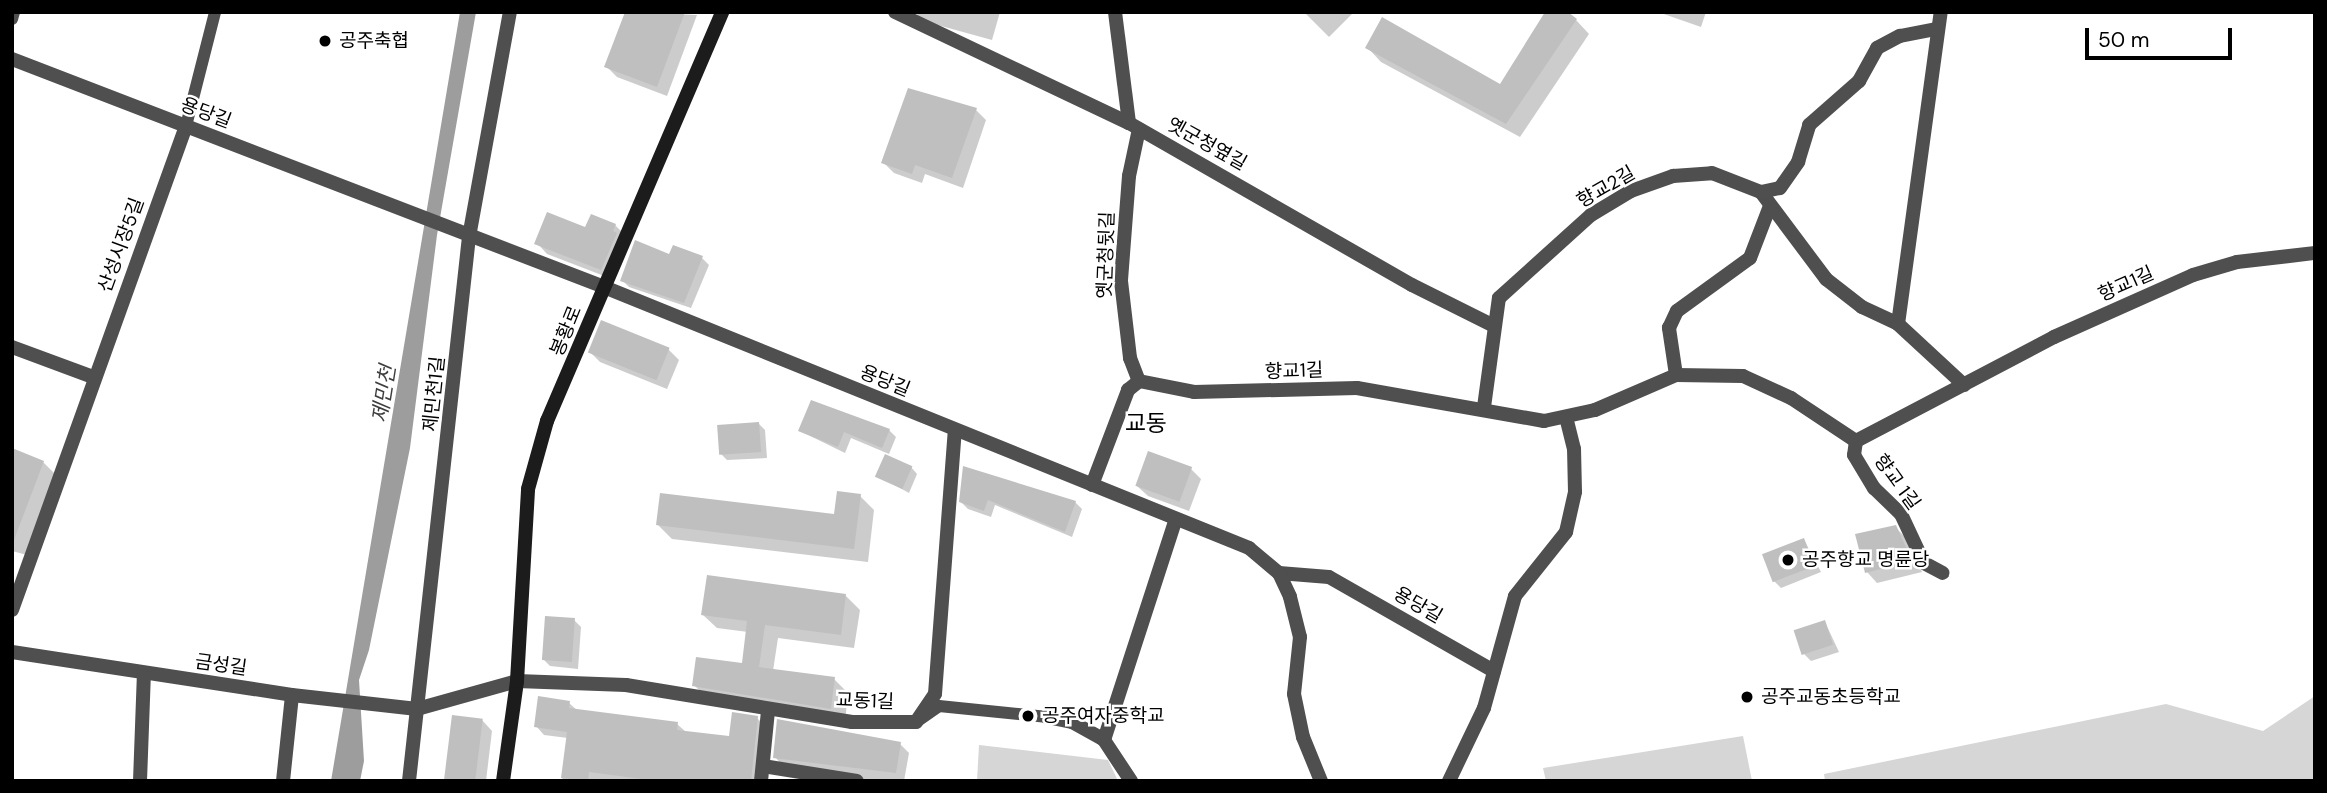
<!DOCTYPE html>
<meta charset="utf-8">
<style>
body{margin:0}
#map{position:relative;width:2327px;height:793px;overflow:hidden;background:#fff;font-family:"DM Sans","Noto Sans KR",sans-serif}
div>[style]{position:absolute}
.green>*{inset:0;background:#d6d6d6}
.water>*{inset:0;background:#9d9d9d}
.shadow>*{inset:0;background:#0003}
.building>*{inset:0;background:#bfbfbf;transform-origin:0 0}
.pedestrian>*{height:12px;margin:-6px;padding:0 6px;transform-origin:6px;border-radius:6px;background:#4f4f4f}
.minor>*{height:14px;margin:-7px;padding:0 7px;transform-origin:7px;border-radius:7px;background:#4f4f4f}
.tertiary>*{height:14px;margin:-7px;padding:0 7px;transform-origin:7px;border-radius:7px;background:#4f4f4f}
.secondary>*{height:14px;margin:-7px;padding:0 7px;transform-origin:7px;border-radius:7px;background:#1c1c1c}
.dots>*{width:19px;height:19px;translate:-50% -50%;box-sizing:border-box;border:4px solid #fff;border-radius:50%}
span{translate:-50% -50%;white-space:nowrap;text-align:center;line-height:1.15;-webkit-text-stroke:5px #fff;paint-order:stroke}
.poi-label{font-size:19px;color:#000}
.left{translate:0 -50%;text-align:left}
.street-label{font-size:19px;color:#000}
.water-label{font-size:21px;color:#3e3e3e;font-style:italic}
.quarter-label{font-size:23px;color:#000}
.frame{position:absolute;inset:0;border:14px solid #000;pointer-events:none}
.scale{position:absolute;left:2085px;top:28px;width:147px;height:32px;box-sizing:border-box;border:4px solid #000;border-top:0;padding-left:9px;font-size:21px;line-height:24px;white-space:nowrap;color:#000;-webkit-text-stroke:5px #fff;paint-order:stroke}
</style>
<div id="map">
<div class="green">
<div style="clip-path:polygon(2315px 696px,2315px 781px,1825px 781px,1824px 774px,2166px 704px,2263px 731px)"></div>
<div style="clip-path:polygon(1743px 736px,1752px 781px,1546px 781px,1543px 768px)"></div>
<div style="clip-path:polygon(979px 745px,1108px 760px,1118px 781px,977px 781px)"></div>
</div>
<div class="water">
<div style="clip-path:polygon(460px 12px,476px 12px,437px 235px,410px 448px,369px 650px,359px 680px,364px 761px,360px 781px,331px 781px)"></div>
</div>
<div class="shadow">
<div style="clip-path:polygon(627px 12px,697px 15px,667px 96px,617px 77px,606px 66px)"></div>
<div style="clip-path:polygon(915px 12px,1000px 12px,992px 40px,923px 21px)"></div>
<div style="clip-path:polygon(1304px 12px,1354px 12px,1329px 37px)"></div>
<div style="clip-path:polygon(1658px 12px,1706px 12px,1701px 27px)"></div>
<div style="clip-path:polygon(1576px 20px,1589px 34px,1520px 137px,1381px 62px,1368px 48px,1500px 86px)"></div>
<div style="clip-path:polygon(976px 110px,986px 120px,963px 188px,925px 174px,922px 183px,894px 173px,883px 162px)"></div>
<div style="clip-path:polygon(615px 225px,626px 236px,612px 279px,547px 254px,537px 243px)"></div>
<div style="clip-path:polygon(670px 256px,702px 258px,709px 265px,691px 308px,629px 287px,622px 280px)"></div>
<div style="clip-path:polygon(668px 349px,679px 360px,667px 389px,600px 362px,589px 351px)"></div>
<div style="clip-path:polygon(758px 423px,765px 430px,767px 458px,727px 460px,720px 453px)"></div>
<div style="clip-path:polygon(889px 430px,896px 437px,889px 454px,851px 438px,845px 453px,800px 431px)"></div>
<div style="clip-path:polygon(12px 450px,43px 462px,57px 476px,27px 555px,12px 551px)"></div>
<div style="clip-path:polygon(911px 467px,917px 474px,909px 493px,878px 476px)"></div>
<div style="clip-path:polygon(964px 469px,1075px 502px,1082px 509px,1072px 537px,995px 505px,991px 517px,968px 509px,961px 502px)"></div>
<div style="clip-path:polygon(1191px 469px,1201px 479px,1189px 511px,1148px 496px,1137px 486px)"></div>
<div style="clip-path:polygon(860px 496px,874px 510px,868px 562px,672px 539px,658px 525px,835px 516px)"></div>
<div style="clip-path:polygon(1895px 527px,1906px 538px,1922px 572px,1877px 583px,1867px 572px)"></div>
<div style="clip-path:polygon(1804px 540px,1821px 572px,1781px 588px,1774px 581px)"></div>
<div style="clip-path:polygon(846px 596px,860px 610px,854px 648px,778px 638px,773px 671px,834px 679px,848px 693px,845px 722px,708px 699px,694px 685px,743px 665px,748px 632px,717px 628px,703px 615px)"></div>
<div style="clip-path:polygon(574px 620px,581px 627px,578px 669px,550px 666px,543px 659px)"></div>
<div style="clip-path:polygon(1825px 622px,1839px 652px,1811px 661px,1804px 654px)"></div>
<div style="clip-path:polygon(569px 703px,578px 711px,677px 724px,686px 732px,731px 738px,757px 718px,766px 727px,760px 781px,562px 781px,568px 738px,544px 735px,536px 726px)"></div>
<div style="clip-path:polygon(482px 720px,492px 731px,486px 781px,446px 781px)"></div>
<div style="clip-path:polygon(900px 744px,909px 753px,904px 781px,867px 781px,783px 766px,775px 757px)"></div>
</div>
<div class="building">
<div style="clip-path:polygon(625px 12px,685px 12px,657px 87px,604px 67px)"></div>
<div style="clip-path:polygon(1545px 12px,1568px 12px,1577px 19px,1506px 124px,1365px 48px,1382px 17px,1500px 84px)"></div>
<div style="clip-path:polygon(908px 88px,977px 108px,952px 178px,915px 165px,912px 174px,881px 163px)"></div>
<div style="clip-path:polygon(547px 212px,585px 227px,591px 214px,616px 224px,613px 231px,617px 233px,601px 270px,534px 244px)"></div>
<div style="clip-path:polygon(635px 240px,669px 254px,673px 245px,703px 256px,684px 303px,620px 281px)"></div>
<div style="left:601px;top:320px;width:74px;height:35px;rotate:22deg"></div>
<div style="clip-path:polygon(811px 400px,890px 429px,882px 448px,844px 432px,838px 447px,798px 431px)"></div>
<div style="left:759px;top:422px;width:30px;height:42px;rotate:86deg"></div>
<div style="clip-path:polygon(12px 448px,44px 461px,14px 540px,12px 540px)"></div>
<div style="left:1148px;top:451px;width:47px;height:37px;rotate:20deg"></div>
<div style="left:885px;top:454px;width:30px;height:25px;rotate:24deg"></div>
<div style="clip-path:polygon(963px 466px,1076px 501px,1065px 532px,988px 500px,984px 511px,959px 502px)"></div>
<div style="clip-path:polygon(837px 491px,861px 494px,854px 549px,656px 525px,660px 493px,834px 514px)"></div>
<div style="clip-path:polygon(1896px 525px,1912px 561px,1865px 573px,1855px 534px)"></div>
<div style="left:1804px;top:538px;width:30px;height:45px;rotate:69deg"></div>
<div style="clip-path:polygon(707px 575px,846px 594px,841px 635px,765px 625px,759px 667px,835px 677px,831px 709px,692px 686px,696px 657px,742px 663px,747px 621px,701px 615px)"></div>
<div style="left:545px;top:616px;width:30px;height:44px;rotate:4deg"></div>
<div style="left:1825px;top:620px;width:26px;height:33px;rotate:72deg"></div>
<div style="clip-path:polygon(538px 696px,570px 701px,569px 708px,678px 722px,677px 730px,729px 736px,732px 712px,758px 716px,751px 781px,657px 781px,589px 772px,588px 781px,561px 778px,567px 732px,534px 727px)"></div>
<div style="left:452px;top:715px;width:31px;height:66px;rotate:7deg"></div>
<div style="clip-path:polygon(777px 719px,901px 742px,896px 773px,773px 758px)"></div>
</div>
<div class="pedestrian">
<div style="left:12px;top:19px;width:7px;rotate:-74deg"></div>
<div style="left:186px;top:126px;width:118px;rotate:-75.7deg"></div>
<div style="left:919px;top:720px;width:24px;rotate:-35deg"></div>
<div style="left:939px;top:706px;width:109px;rotate:5.8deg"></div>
</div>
<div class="minor">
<div style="left:895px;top:12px;width:259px;rotate:25.4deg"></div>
<div style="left:1129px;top:123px;width:326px;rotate:29.8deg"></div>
<div style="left:1412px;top:285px;width:89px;rotate:26.6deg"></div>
<div style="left:1115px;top:12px;width:112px;rotate:82.8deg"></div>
<div style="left:1139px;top:129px;width:48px;rotate:102deg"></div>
<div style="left:1129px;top:176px;width:105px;rotate:94.4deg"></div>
<div style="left:1121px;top:281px;width:78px;rotate:83.3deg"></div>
<div style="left:1130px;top:358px;width:25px;rotate:69deg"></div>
<div style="left:1761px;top:192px;width:109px;rotate:53.2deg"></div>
<div style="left:1826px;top:279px;width:46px;rotate:37.9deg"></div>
<div style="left:1862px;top:307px;width:40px;rotate:25deg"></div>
<div style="left:1898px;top:324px;width:90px;rotate:42.7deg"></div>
<div style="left:1898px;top:324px;width:315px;rotate:-82.2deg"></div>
<div style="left:12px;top:347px;width:86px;rotate:20.3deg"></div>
<div style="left:1676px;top:375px;width:48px;rotate:-98.5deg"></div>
<div style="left:1669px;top:328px;width:19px;rotate:-65deg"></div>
<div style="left:1677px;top:311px;width:90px;rotate:-36deg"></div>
<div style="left:1750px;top:258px;width:56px;rotate:-69deg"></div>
<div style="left:1139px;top:381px;width:56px;rotate:11.3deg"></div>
<div style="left:1194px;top:392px;width:163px;rotate:-1.4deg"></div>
<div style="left:1357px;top:388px;width:190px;rotate:10deg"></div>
<div style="left:1544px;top:421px;width:52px;rotate:-12.2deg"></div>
<div style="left:1595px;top:410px;width:88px;rotate:-23.4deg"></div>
<div style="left:1676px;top:375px;width:67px;rotate:0.9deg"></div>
<div style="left:1743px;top:376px;width:53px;rotate:24.6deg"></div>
<div style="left:1791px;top:398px;width:78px;rotate:33.5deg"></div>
<div style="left:1856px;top:441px;width:224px;rotate:-27.7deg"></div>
<div style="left:2054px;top:337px;width:152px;rotate:-24deg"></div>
<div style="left:2193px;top:275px;width:46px;rotate:-16.5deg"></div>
<div style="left:2237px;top:262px;width:79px;rotate:-6.6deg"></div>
<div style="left:1484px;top:407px;width:110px;rotate:-82.2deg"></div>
<div style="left:1499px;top:298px;width:124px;rotate:-42.1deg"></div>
<div style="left:1591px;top:215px;width:47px;rotate:-31deg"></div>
<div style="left:1631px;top:191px;width:45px;rotate:-19.7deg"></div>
<div style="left:1673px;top:176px;width:39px;rotate:-4deg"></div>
<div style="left:1712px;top:173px;width:53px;rotate:21.2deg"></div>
<div style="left:1761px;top:192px;width:19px;rotate:-12deg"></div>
<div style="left:1780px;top:188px;width:32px;rotate:-55deg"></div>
<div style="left:1798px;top:162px;width:39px;rotate:-73deg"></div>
<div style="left:1809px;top:125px;width:67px;rotate:-41.3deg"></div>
<div style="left:1859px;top:81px;width:38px;rotate:-61deg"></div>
<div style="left:1877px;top:48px;width:26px;rotate:-28deg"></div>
<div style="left:1900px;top:36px;width:38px;rotate:-11deg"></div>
<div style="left:1856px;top:441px;width:14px;rotate:98deg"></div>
<div style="left:1854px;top:455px;width:39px;rotate:59deg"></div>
<div style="left:1874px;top:488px;width:37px;rotate:44deg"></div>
<div style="left:1901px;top:514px;width:54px;rotate:64.9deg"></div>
<div style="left:1924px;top:563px;width:21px;rotate:28deg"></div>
<div style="left:1092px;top:485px;width:102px;rotate:-69.2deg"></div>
<div style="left:1128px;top:390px;width:14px;rotate:-39deg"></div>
<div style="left:1279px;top:573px;width:50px;rotate:4.6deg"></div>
<div style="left:1329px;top:577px;width:190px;rotate:29.7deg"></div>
<div style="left:12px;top:610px;width:514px;rotate:-70.23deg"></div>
<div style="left:12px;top:652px;width:283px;rotate:8.7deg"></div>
<div style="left:292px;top:695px;width:126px;rotate:6.4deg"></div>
<div style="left:417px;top:709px;width:104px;rotate:-15.6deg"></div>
<div style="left:517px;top:681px;width:109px;rotate:2.1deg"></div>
<div style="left:626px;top:685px;width:229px;rotate:9.3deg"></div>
<div style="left:852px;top:722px;width:64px"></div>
<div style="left:916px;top:722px;width:34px;rotate:-56deg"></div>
<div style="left:935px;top:694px;width:265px;rotate:-85.7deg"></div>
<div style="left:1047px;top:717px;width:25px;rotate:11deg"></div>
<div style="left:1072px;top:722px;width:37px;rotate:29deg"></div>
<div style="left:1104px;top:740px;width:49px;rotate:56.6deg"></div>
<div style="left:1104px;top:740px;width:232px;rotate:-72deg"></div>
<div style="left:763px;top:766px;width:95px;rotate:9.1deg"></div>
<div style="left:140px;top:781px;width:108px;rotate:-87.9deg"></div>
<div style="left:283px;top:781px;width:86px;rotate:-84deg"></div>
<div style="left:409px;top:781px;width:547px;rotate:-83.71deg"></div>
<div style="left:469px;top:237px;width:229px;rotate:-79.7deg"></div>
<div style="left:761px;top:781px;width:70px;rotate:-84.3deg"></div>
<div style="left:1449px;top:781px;width:81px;rotate:-64.4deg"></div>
<div style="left:1484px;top:708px;width:116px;rotate:-74.5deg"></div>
<div style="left:1515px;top:596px;width:82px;rotate:-51.4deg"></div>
<div style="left:1566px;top:532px;width:41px;rotate:-77.3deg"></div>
<div style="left:1575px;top:492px;width:43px;rotate:-91.3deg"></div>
<div style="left:1574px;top:449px;width:32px;rotate:-104deg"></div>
</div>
<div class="tertiary">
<div style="left:12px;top:59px;width:634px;rotate:21.06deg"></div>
<div style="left:604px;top:287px;width:696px;rotate:22.03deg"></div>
<div style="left:1249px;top:548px;width:39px;rotate:40deg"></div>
<div style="left:1279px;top:573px;width:26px;rotate:65deg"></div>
<div style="left:1290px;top:597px;width:41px;rotate:76deg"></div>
<div style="left:1300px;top:637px;width:57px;rotate:96deg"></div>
<div style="left:1294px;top:694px;width:44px;rotate:78.2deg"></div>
<div style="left:1303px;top:737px;width:48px;rotate:67.8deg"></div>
</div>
<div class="secondary">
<div style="left:503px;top:781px;width:101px;rotate:-82deg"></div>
<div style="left:517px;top:681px;width:192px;rotate:-86.7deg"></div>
<div style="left:528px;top:489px;width:71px;rotate:-74.4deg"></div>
<div style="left:547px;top:421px;width:445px;rotate:-66.8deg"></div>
</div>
<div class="dots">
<div style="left:325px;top:41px;background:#000"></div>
<div style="left:1788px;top:560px;background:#000"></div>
<div style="left:1747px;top:697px;background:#000"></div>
<div style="left:1028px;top:716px;background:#000"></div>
</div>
<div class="poi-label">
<span class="left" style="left:339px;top:41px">공주축협</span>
<span class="left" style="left:1802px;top:560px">공주향교 명륜당</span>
<span class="left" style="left:1761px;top:697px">공주교동초등학교</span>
<span class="left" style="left:1042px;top:716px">공주여자중학교</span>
</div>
<div class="street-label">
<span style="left:206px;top:113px;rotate:21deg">용당길</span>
<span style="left:1207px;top:144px;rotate:29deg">옛군청옆길</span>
<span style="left:1606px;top:187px;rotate:-30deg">향교2길</span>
<span style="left:121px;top:245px;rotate:-70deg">산성시장5길</span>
<span style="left:1106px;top:255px;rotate:-88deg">옛군청뒷길</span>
<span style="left:2126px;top:284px;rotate:-24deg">향교1길</span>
<span style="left:566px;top:331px;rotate:-68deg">봉황로</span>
<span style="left:1294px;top:371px;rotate:-2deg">향교1길</span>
<span style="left:885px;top:381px;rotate:22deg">용당길</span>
<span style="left:434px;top:394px;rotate:-84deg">제민천1길</span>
<span style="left:1897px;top:482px;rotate:54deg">향교 1길</span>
<span style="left:1418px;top:605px;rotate:30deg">용당길</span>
<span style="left:221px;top:665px;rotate:8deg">금성길</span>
<span style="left:865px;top:701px;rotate:2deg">교동1길</span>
</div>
<div class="water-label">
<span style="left:384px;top:394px;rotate:-81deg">제민천</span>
</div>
<div class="quarter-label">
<span style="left:1146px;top:423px">교동</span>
</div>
<div class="frame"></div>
<div class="scale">50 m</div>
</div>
